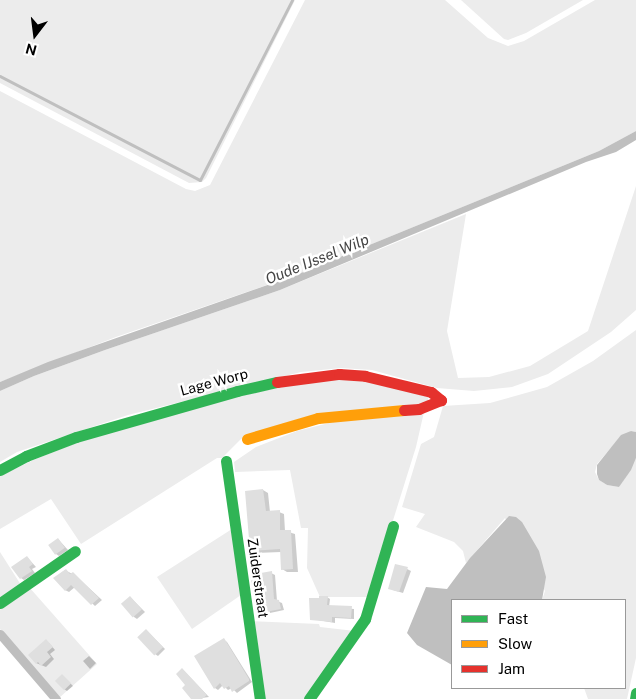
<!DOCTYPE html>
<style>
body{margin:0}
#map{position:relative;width:636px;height:699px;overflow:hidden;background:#fff;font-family:"Public Sans",sans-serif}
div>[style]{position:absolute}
.green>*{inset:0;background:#ececec}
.water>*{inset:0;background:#bfbfbf}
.shadow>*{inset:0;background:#0003}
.stream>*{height:3px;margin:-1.5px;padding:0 1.5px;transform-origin:1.5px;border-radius:1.5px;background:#bfbfbf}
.building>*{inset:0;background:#dfdfdf;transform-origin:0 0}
.street>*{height:9px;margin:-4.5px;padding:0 4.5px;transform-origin:4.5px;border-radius:4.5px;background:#bebebe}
.fast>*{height:11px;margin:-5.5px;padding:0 5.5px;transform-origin:5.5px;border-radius:5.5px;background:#30b455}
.slow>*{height:11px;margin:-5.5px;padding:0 5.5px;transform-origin:5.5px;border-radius:5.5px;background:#ff9f0a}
.jam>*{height:11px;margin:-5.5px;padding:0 5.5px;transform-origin:5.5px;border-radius:5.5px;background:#e5322d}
span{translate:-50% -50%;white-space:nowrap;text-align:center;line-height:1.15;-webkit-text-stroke:5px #fff;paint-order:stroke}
.street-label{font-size:14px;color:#000}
.water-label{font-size:15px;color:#444;font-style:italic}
.legend{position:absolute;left:451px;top:599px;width:175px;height:90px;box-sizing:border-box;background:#fff;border:1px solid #999;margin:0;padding:6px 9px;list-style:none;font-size:15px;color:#000}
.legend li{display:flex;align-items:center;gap:10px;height:25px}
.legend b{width:25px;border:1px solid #999}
.north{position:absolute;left:10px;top:10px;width:50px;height:50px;-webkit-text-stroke:4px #fff;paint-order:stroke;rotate:195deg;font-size:14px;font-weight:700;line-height:20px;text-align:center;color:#000}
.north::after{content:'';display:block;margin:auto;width:18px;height:22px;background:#000;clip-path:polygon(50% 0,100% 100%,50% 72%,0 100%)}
</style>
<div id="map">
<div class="green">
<div style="clip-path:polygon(0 0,295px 0,206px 178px,202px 182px,189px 183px,0 83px)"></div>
<div style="clip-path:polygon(305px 0,445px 0,488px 38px,508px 46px,524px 41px,595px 0,636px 0,636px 131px,599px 151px,296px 275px,116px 337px,0 382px,0 91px,186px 189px,195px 191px,210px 185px)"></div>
<div style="clip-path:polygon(461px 0,583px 0,526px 33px,508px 40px,504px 39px)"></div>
<div style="clip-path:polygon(636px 186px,636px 310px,611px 332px,548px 374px,512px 387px,474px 391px,437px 388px,372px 370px,341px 368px,301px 372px,128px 415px,17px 452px,0 462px,0 391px,34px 376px,105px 350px,280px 290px,466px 214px,447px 331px,458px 378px,489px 377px,530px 366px,588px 331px)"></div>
<div style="clip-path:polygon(636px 330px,636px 432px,631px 431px,609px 450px,597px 464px,595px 472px,599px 480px,607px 485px,619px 487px,636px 458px,636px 658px,627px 699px,588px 699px,584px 688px,625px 688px,625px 600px,542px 600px,545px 591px,505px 518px,466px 563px,463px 551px,454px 542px,416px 527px,425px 514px,402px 507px,421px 444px,434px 437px,443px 406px,490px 403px,547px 387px,593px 361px)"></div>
<div style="clip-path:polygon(360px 377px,428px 397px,428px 403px,283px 424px,241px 439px,222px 458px,217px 458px,81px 544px,51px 499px,0 529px,0 476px,31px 461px,81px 441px,235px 397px,314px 380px)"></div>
<div style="clip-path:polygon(424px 412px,416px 447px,369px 597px,320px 597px,307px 568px,308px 528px,301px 528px,290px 470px,235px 472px,234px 462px,256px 447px,297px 431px,333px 422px)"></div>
<div style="clip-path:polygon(232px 529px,241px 595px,192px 629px,157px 577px)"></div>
<div style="clip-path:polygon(0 552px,21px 585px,0 600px)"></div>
<div style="clip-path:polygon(29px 587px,97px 664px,59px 698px,0 629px,0 606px)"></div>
<div style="clip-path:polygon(250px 621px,319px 624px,320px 627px,355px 631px,305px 699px,262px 699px)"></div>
</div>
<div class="water">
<div style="clip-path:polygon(636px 131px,636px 140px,616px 152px,586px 162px,280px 290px,105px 350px,34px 376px,0 391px,0 382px,48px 362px,296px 275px,599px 151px)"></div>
<div style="clip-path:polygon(631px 431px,636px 432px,636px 458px,631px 470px,619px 487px,607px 485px,599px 480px,597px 474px,597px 465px,621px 435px)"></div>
<div style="clip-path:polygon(509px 516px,516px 517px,522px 522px,539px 551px,546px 577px,542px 600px,452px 600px,452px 665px,417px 645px,407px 633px,426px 587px,447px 589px,470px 558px)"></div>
</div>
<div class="shadow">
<div style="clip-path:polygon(263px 490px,268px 493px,270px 512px,279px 512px,284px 514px,285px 531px,295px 534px,298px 572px,287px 572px,282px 569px,281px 552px,256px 553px,251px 550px)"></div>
<div style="clip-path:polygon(58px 539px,68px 550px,59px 556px,56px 554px)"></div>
<div style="clip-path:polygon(27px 557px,36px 567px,32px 569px,35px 573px,24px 580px,21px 578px)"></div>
<div style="clip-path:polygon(407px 569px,411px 571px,403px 593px,393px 590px)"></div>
<div style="clip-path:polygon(65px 570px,76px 576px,102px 600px,95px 606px,75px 587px,69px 592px,65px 590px,55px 578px)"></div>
<div style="clip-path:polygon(271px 573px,275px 575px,277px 601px,282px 603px,284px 610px,270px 613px,266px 611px,262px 586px,253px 585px)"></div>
<div style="clip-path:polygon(130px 597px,145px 612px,137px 619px,134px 617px)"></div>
<div style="clip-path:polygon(327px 597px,330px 599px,329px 607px,354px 609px,354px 619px,335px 618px,335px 623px,312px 619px)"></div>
<div style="clip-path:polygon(147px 631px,165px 649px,158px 656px,155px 654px)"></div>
<div style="clip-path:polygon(224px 640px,227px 642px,252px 682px,237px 693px,232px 688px,228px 690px,223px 685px,218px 690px,215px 688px)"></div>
<div style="clip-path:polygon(49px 643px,55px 650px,50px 654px,54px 659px,46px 667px,36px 663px)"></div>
<div style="clip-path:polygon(89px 656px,96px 663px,90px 669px,83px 661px)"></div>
<div style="clip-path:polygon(185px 672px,209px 697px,194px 699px)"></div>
<div style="clip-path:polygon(62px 675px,73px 686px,67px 691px,64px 689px)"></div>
</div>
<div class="stream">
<div style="left:0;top:76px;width:225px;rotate:27.5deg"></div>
<div style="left:200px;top:180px;width:202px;rotate:-62.9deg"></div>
</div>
<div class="building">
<div style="clip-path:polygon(263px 489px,266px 511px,280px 510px,280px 530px,291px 530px,293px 569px,281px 570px,280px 549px,250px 551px,245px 491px)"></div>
<div style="left:58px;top:538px;width:12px;height:12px;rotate:55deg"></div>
<div style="clip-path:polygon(27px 556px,33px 564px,29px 567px,32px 571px,20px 579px,11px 567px)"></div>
<div style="clip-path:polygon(395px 564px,408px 567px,399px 592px,388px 589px)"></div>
<div style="clip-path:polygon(66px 569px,70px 574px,73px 572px,99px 598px,91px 605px,71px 585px,65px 591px,53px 578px)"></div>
<div style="clip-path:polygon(272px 571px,274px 599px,279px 600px,281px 609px,265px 612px,261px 584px,252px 586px,250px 575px)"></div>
<div style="left:130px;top:596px;width:18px;height:12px;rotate:49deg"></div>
<div style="clip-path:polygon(319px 596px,328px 596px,327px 605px,352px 606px,351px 618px,332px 617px,332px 622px,310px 620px,309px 598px,319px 598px)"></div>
<div style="left:146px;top:629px;width:25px;height:12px;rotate:47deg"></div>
<div style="clip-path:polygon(224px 638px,249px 679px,249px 681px,232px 692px,229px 686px,224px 689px,220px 683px,214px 689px,194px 656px)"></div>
<div style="clip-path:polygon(46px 639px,53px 647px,47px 652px,51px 657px,41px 666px,38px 662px,36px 664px,28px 655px)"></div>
<div style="clip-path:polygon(182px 668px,207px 695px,202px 699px,191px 699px,182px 688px,185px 685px,176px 674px)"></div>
<div style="left:62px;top:674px;width:13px;height:10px;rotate:45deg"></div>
</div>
<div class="street">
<div style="left:0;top:634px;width:86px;rotate:49.3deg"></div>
</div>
<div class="fast">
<div style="left:226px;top:461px;width:240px;rotate:81.9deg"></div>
<div style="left:0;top:470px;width:30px;rotate:-28deg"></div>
<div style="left:26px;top:456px;width:53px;rotate:-20.8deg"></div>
<div style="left:76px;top:437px;width:167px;rotate:-15.9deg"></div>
<div style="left:237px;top:391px;width:41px;rotate:-12.7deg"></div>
<div style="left:0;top:603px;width:91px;rotate:-34.7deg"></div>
<div style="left:309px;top:699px;width:98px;rotate:-55deg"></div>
<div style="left:365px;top:619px;width:97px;rotate:-73.2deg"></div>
<div style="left:635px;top:699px;width:6px;rotate:-81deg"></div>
</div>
<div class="slow">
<div style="left:247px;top:439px;width:74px;rotate:-16.5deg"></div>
<div style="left:318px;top:418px;width:86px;rotate:-5.3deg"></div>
</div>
<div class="jam">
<div style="left:277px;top:382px;width:63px;rotate:-7.4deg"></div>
<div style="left:339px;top:374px;width:26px;rotate:4deg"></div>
<div style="left:365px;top:376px;width:68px;rotate:13.6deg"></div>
<div style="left:431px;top:392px;width:13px;rotate:39deg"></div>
<div style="left:441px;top:400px;width:24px;rotate:158deg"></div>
<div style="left:419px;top:409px;width:15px;rotate:176deg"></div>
</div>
<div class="street-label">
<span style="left:214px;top:382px;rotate:-15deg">Lage Worp</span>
<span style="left:258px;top:578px;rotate:82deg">Zuiderstraat</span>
</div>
<div class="water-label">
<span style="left:317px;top:259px;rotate:-22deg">Oude IJssel Wilp</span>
</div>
<ul class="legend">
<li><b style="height:6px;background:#30b455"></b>Fast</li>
<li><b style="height:6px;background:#ff9f0a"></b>Slow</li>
<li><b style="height:6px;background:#e5322d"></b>Jam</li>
</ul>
<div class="north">N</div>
</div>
